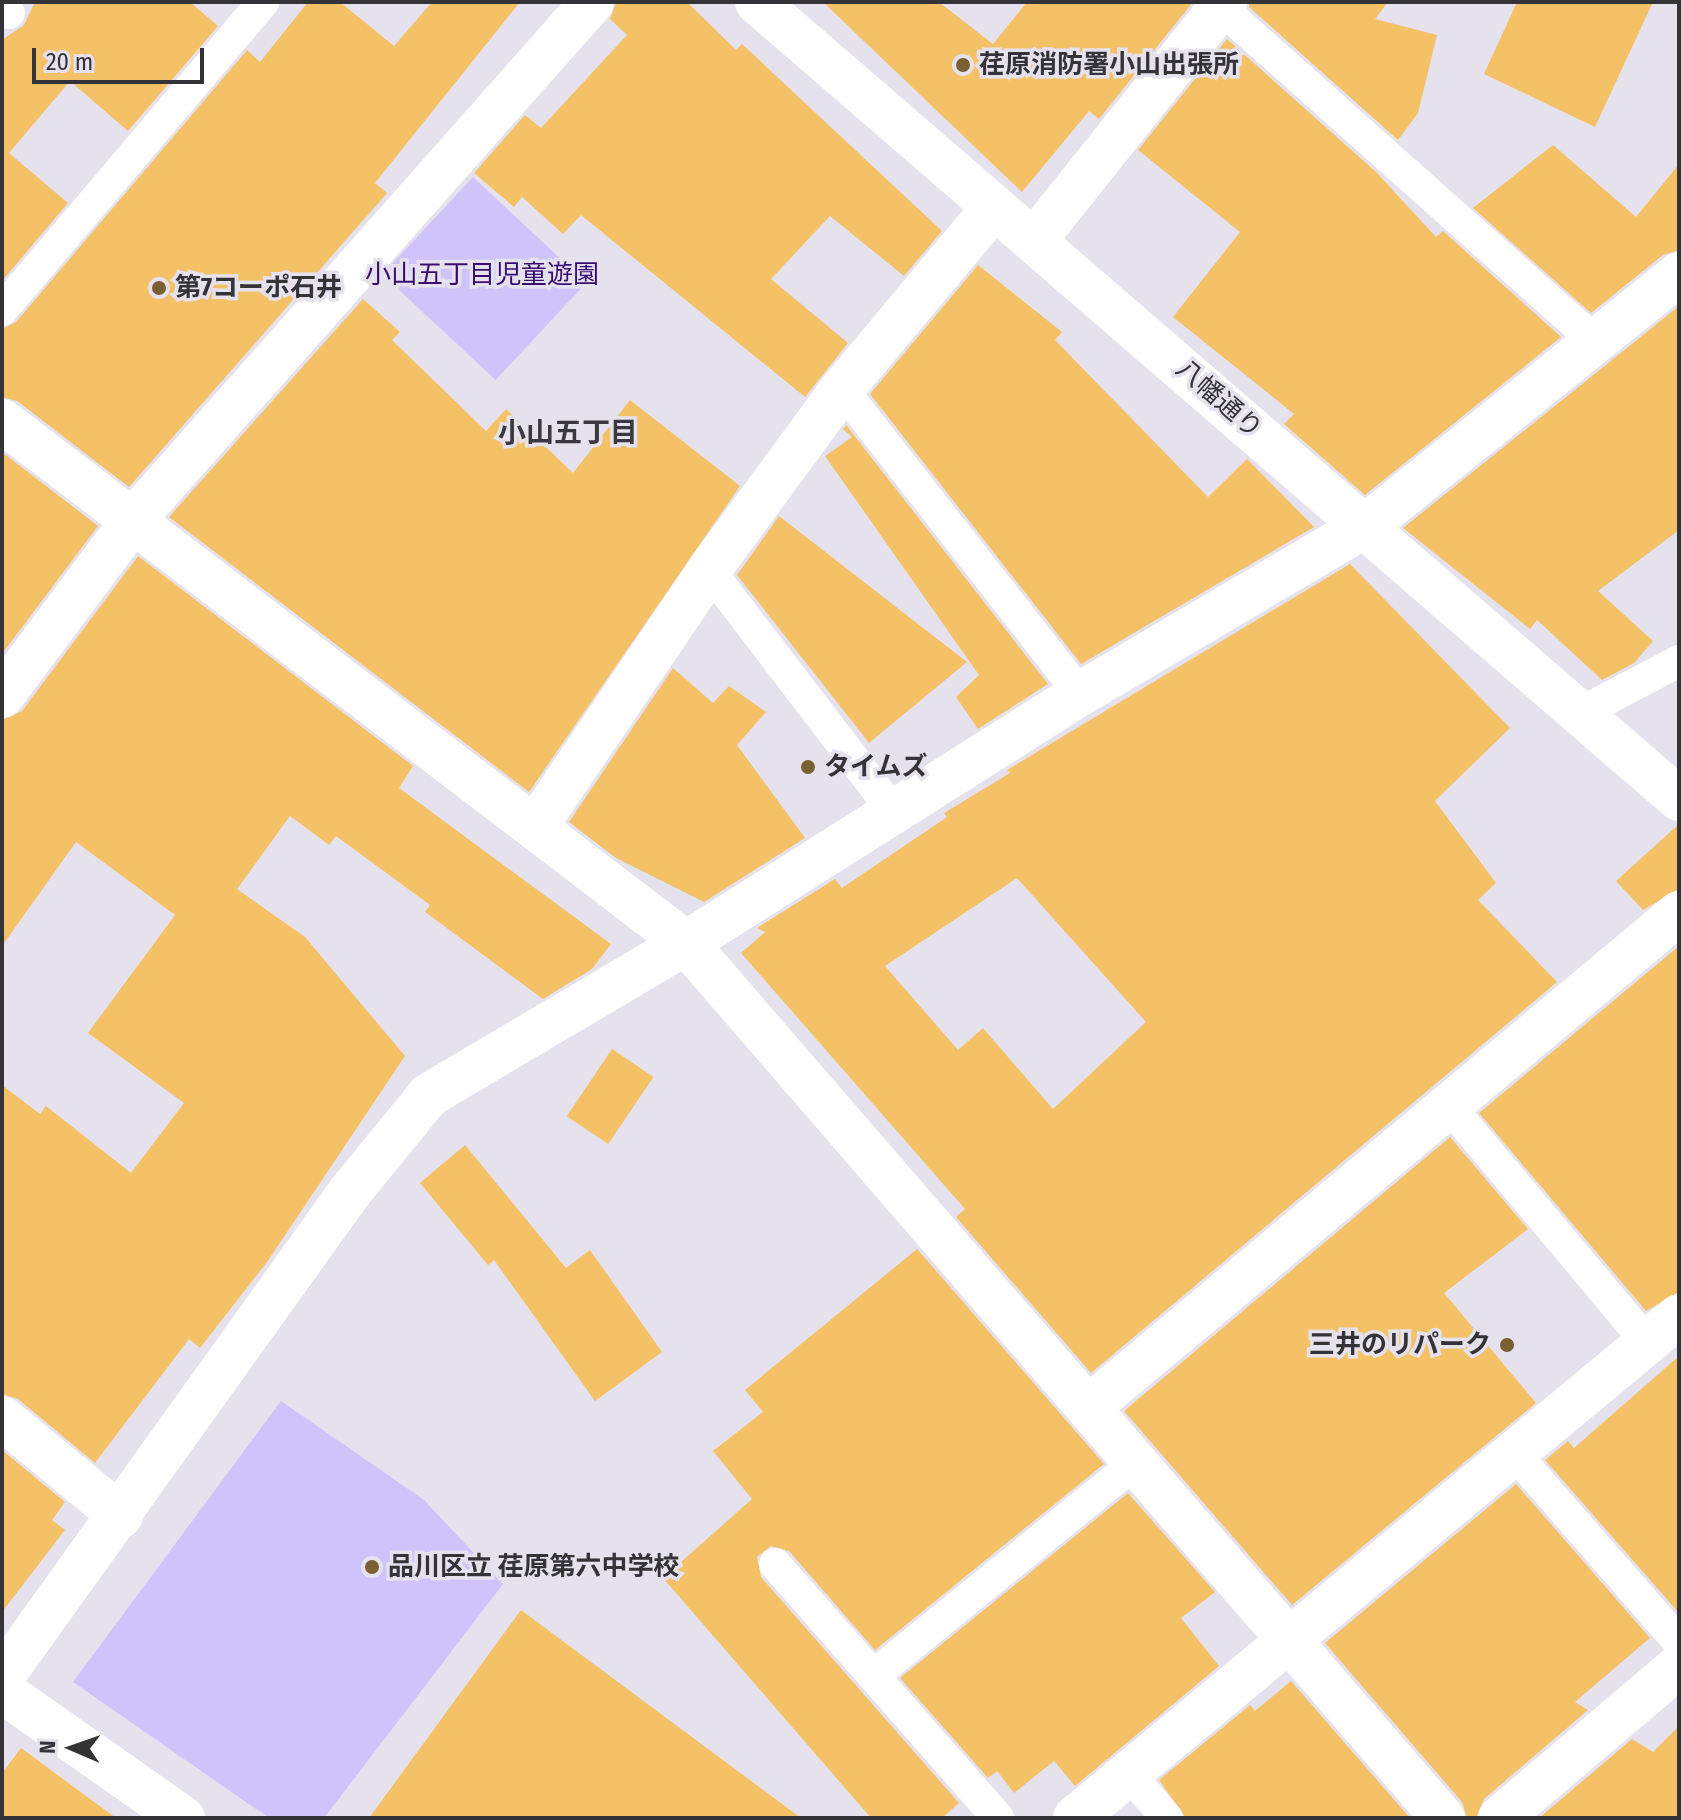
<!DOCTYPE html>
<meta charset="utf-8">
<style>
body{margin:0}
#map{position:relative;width:1681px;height:1820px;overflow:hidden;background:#e5e2ee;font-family:"Fira Sans Condensed","Noto Sans JP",sans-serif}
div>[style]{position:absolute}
.green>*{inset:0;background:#d0c3fb;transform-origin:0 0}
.building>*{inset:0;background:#f4c167;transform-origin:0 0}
.lane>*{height:32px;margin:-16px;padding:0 16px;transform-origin:16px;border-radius:16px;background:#fff}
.street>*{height:44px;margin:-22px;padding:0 22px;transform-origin:22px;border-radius:22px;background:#fff}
.dots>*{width:22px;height:22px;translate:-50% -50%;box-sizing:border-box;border:4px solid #e5e2ee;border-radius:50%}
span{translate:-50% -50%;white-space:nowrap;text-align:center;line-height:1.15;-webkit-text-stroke:7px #e5e2ee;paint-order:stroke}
.poi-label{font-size:26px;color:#343337;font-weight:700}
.left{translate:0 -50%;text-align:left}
.right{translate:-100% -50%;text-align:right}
.park-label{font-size:26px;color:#380b70}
.street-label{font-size:26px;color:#343337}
.neighbourhood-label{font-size:28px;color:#3a3841;font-weight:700}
.frame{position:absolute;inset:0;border:4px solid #343337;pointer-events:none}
.north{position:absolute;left:32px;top:1708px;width:80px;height:80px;-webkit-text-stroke:6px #e5e2ee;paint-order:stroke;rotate:272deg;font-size:22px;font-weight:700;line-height:32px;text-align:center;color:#343337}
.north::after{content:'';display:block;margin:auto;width:28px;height:36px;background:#343337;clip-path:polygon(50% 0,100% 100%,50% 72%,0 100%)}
.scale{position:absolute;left:32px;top:48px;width:172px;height:36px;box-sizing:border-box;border:4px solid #343337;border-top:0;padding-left:10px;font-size:24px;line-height:28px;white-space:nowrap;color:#343337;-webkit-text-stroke:6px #e5e2ee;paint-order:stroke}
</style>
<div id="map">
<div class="green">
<div style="left:473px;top:177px;width:155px;height:133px;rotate:43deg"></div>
<div style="clip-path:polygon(281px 1401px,424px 1500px,503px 1584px,324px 1818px,269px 1818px,73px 1682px)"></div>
</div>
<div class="building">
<div style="clip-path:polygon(35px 2px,190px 2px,218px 26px,128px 131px,70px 81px,9px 153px,68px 203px,2px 281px,2px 40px,24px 25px)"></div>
<div style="clip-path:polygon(308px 2px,340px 2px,394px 46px,432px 2px,520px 2px,375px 183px,387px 193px,129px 487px,17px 401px,2px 397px,2px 329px,16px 322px,247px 50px,260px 62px)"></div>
<div style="clip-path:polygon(616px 2px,687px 2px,736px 50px,742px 44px,942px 231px,904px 276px,830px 216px,771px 279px,848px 343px,805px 397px,581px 215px,563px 234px,522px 197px,514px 207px,474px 173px,525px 115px,541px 128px,627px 35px,610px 19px)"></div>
<div style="clip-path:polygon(823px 2px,939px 2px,993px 44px,1027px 2px,1193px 2px,1099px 119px,1089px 111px,1022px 192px)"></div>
<div style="clip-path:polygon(1249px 2px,1388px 2px,1375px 19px,1437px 35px,1418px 113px,1398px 140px,1249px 7px)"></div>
<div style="clip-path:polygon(1517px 2px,1653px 2px,1595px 127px,1484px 74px)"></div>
<div style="clip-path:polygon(1227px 39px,1376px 172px,1436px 237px,1443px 231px,1561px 337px,1365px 495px,1284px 424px,1294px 414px,1173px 317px,1240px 232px,1138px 150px)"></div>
<div style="clip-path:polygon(1553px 145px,1636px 217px,1679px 164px,1679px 250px,1663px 255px,1591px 313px,1473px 208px)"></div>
<div style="clip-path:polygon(978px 265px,1062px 332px,1055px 340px,1208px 497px,1247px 459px,1314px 527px,1081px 664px,870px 394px)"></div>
<div style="clip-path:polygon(363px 299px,400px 332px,392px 340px,486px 431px,506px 409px,573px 473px,630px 400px,740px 486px,529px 792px,169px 517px)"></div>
<div style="clip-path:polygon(1679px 306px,1679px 530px,1598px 591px,1653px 641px,1634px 663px,1602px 680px,1537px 620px,1530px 629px,1403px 528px)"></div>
<div style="clip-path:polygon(846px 425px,1048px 684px,978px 729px,956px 697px,979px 675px,825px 456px,852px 437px,843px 429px)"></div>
<div style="clip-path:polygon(2px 452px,98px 526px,2px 654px)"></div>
<div style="clip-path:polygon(779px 516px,967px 662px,869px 743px,737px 575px)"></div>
<div style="clip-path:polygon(138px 556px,413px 766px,399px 788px,611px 944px,592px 969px,543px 999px,425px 912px,430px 905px,336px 836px,329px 845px,290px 816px,237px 889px,305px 937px,405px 1056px,267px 1262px,200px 1348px,189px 1339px,95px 1463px,18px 1399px,2px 1394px,2px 1085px,40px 1114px,46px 1106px,131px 1173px,184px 1103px,88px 1033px,175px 915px,76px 842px,2px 946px,2px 720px,22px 711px)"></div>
<div style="clip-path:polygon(evenodd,1350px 564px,1510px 728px,1435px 801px,1496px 883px,1478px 900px,1557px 982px,1091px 1373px,956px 1217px,965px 1209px,741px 953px,765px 932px,757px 928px,835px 879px,842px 888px,947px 817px,944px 813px,1010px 773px,1007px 770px,1350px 564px,1017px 878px,1146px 1022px,1053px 1109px,983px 1028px,958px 1050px,885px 966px,1017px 878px)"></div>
<div style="clip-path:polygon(673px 668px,713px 703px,729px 686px,766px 712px,737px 745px,805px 838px,704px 902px,616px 858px,569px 822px)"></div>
<div style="clip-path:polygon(1679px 824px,1679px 889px,1643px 910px,1616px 881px)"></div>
<div style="clip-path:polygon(1679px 946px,1679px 1292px,1646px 1311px,1479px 1113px)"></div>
<div style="left:612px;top:1049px;width:50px;height:81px;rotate:34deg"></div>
<div style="clip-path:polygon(1450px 1137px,1528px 1229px,1444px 1293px,1536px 1403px,1292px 1605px,1124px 1411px)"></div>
<div style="clip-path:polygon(465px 1145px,566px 1268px,590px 1250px,662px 1352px,595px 1401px,494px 1260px,488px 1265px,420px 1183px)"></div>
<div style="clip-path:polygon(917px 1249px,1104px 1464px,875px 1650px,789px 1551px,771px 1546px,757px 1557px,761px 1577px,959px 1803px,942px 1818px,871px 1818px,663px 1578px,752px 1499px,713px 1451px,763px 1412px,745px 1390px)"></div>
<div style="clip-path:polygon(1679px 1356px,1679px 1613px,1545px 1460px,1568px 1441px,1574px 1448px)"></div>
<div style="clip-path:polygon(2px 1450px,65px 1502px,52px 1520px,65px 1530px,2px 1612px)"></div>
<div style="clip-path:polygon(1516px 1484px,1650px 1638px,1575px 1702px,1588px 1710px,1484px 1799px,1476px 1818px,1467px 1818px,1462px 1802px,1325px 1643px)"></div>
<div style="clip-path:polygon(1128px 1493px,1215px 1592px,1181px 1618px,1219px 1666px,1075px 1786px,1054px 1761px,1014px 1793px,997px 1771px,988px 1778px,900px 1678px)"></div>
<div style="clip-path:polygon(521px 1610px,801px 1818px,369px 1818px)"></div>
<div style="clip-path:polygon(1291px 1681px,1410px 1818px,1186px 1818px,1159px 1780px,1250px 1705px,1255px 1711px)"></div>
<div style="clip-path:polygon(1679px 1726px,1679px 1818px,1539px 1818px,1632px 1739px,1653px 1752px)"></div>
<div style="clip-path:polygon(21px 1748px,116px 1818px,2px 1818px,2px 1773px)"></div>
</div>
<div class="lane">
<div style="left:2px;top:7px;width:9px;rotate:41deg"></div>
<div style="left:1220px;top:7px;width:499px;rotate:41.7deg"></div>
<div style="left:2px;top:310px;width:404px;rotate:-49.7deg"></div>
<div style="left:842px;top:389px;width:387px;rotate:52deg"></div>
<div style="left:709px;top:570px;width:301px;rotate:52.6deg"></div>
<div style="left:1582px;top:712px;width:110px;rotate:-27.7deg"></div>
<div style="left:1449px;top:1106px;width:308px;rotate:50deg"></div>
<div style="left:1514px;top:1453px;width:251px;rotate:48.9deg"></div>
<div style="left:775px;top:1564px;width:338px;rotate:48.7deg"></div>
<div style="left:873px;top:1676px;width:339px;rotate:-39.1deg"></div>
<div style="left:1128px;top:1773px;width:60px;rotate:49.1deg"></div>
</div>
<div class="street">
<div style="left:757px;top:2px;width:1219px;rotate:40.84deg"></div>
<div style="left:1034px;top:241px;width:306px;rotate:-51.4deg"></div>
<div style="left:2px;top:421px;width:860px;rotate:37.35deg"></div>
<div style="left:686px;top:943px;width:1157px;rotate:49.14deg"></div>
<div style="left:2px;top:696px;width:221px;rotate:-53.3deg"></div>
<div style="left:134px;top:519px;width:691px;rotate:-48.46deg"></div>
<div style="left:536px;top:826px;width:309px;rotate:-55.9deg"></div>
<div style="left:709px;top:570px;width:225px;rotate:-53.7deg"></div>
<div style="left:842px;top:389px;width:237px;rotate:-50.1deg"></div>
<div style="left:1089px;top:1407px;width:770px;rotate:-39.94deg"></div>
<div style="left:2px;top:1418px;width:154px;rotate:39.5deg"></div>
<div style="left:2px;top:1677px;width:596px;rotate:-54.36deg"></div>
<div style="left:349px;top:1193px;width:127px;rotate:-50.8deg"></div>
<div style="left:429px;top:1095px;width:299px;rotate:-30.6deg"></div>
<div style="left:686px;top:943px;width:466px;rotate:-32.3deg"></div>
<div style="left:1080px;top:694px;width:333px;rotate:-30.5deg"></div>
<div style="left:1367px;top:525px;width:400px;rotate:-38.8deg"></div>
<div style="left:2px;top:1691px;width:221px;rotate:35.1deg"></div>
<div style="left:1075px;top:1818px;width:785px;rotate:-39.73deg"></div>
<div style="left:1500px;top:1818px;width:235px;rotate:-40.3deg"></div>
</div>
<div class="dots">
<div style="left:963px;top:65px;background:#795f31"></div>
<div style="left:159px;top:288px;background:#795f31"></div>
<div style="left:808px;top:767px;background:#795f31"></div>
<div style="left:1507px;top:1345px;background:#795f31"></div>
<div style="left:372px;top:1567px;background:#795f31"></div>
</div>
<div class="poi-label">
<span class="left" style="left:979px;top:65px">荏原消防署小山出張所</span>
<span class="left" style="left:175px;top:288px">第7コーポ石井</span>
<span class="left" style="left:824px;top:767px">タイムズ</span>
<span class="right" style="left:1491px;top:1345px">三井のリパーク</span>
<span class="left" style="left:388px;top:1567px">品川区立 荏原第六中学校</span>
</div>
<div class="park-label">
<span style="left:482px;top:275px">小山五丁目児童遊園</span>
</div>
<div class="street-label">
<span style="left:1219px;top:399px;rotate:41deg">八幡通り</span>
</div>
<div class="neighbourhood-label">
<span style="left:568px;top:433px">小山五丁目</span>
</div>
<div class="frame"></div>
<div class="north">N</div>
<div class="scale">20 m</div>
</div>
